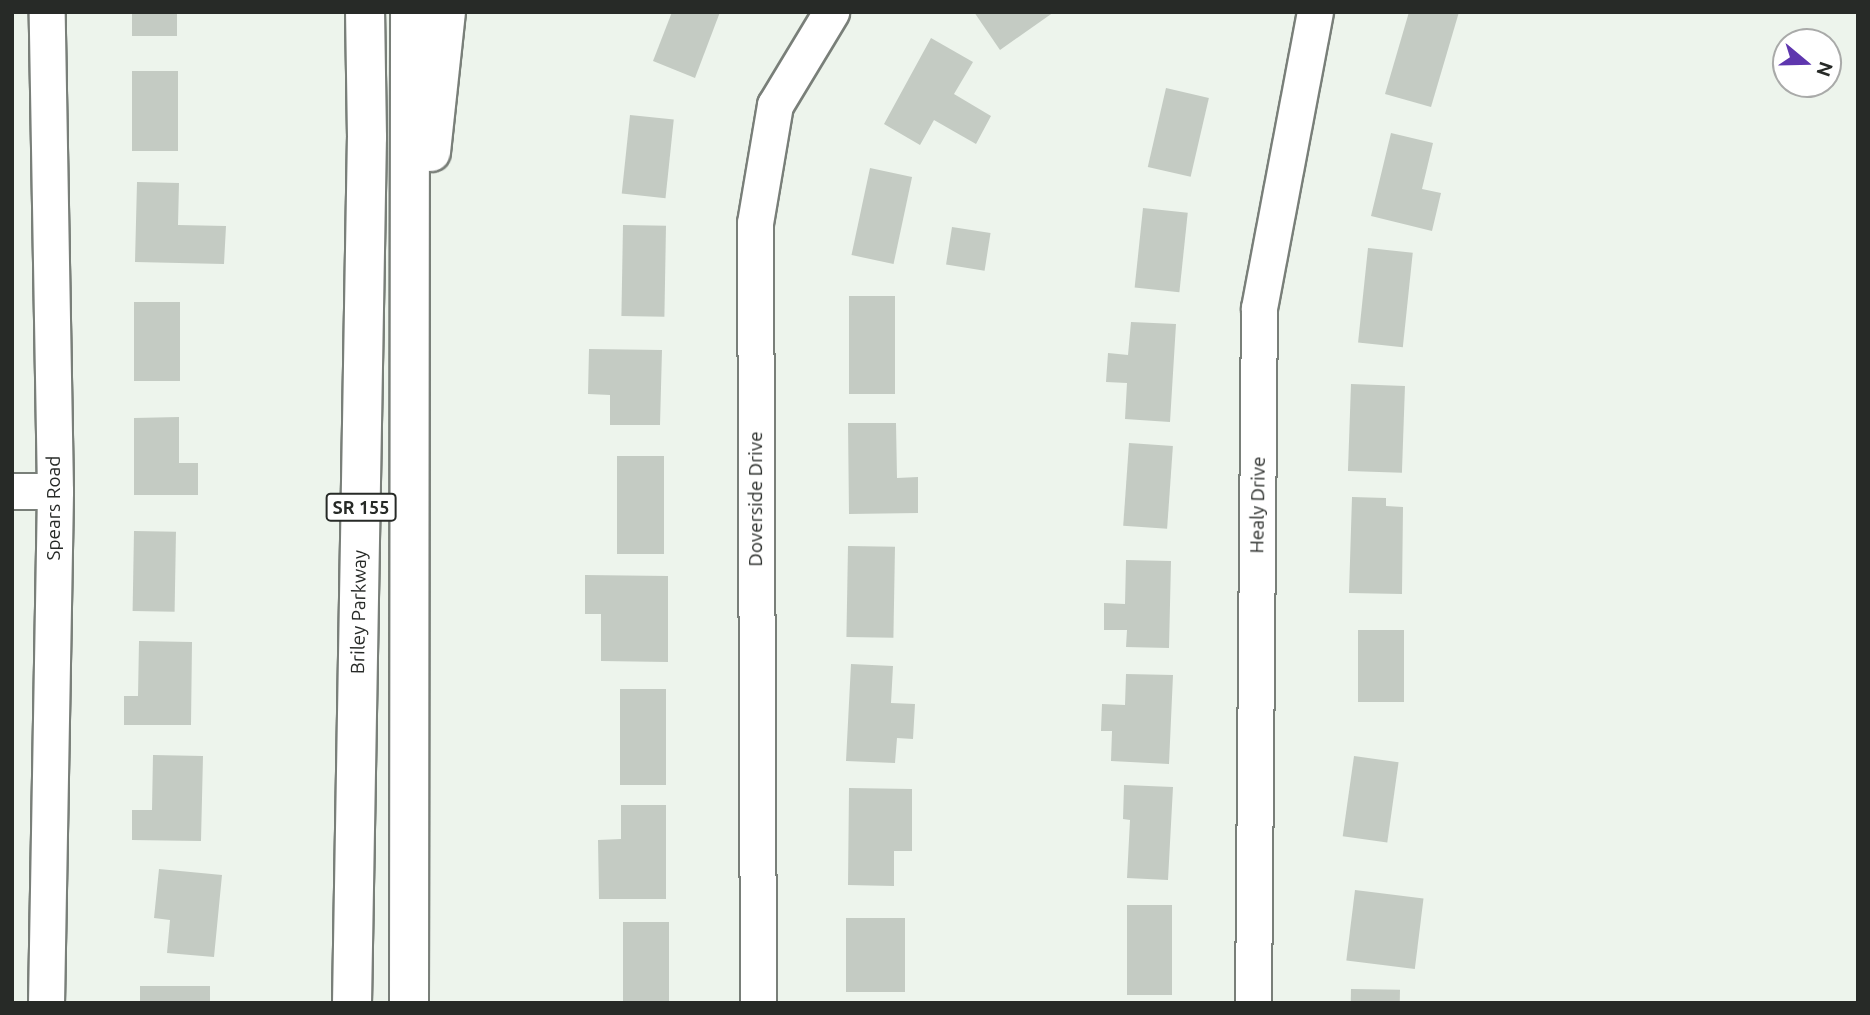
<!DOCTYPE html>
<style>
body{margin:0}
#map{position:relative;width:1870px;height:1015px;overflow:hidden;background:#edf4ec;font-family:Ubuntu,sans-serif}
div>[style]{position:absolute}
.building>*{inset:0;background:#c4cbc3;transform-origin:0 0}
.roads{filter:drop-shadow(2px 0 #797f79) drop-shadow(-2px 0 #797f79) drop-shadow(0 2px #797f79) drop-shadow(0 -2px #797f79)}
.minor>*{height:35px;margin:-17.5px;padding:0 17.5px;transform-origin:17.5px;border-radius:17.5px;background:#fff}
.motorway>*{height:38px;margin:-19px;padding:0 19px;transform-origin:19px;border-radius:19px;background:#fff}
span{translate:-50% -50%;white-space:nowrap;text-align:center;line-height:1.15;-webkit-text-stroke:5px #fff;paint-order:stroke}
.shield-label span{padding:2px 5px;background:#fff;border:2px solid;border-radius:5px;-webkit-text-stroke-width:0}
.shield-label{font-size:18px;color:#272a27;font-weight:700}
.street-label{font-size:19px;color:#272a27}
.frame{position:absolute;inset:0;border:14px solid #272a27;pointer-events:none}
.north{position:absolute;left:1772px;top:28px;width:70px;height:70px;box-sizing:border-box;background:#fff;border:2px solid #a9aaa9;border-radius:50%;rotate:109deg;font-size:19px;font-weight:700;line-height:28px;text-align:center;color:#272a27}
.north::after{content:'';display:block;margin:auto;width:24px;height:32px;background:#5e36ae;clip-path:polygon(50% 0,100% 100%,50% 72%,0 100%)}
</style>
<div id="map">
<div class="building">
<div style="left:132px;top:12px;width:45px;height:24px"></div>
<div style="clip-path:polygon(672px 12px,720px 12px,695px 78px,653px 61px)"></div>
<div style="clip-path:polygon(974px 12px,1054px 12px,1000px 50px)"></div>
<div style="clip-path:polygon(1409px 12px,1459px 12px,1431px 107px,1385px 94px)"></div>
<div style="clip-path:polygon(931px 38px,973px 62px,954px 94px,991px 116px,976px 144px,934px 120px,920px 145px,884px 124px)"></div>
<div style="left:178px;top:71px;width:80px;height:46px;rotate:90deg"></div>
<div style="left:1166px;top:88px;width:44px;height:81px;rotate:13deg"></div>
<div style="left:630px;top:115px;width:44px;height:79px;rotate:6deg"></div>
<div style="clip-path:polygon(1391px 133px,1433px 143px,1422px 189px,1441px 193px,1432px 231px,1371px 216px)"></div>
<div style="left:870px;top:168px;width:43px;height:89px;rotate:12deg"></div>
<div style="clip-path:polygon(137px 182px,179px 183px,178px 225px,226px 226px,224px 264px,135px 262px)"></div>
<div style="left:1143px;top:208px;width:45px;height:80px;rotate:6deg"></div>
<div style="left:623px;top:225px;width:43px;height:91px;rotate:1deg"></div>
<div style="left:952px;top:227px;width:39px;height:38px;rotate:9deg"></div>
<div style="left:1368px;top:248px;width:45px;height:95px;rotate:6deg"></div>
<div style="left:849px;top:296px;width:46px;height:98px"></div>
<div style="left:134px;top:302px;width:46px;height:79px"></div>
<div style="clip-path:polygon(1131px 322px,1176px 324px,1170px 422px,1125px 419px,1127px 383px,1106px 382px,1108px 353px,1128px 355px)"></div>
<div style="clip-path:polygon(589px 349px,662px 350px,660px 425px,610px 425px,610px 395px,588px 394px)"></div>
<div style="left:1351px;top:384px;width:54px;height:87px;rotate:2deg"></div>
<div style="clip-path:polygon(179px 417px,179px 463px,198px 463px,198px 495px,134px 495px,134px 418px)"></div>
<div style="clip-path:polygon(848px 423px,896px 423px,897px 478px,918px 477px,918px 513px,849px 514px)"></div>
<div style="left:1129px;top:443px;width:44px;height:83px;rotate:4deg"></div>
<div style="left:617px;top:456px;width:47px;height:98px"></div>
<div style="clip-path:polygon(1352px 497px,1386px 498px,1386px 506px,1403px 507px,1402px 594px,1349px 593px)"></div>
<div style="left:134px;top:531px;width:42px;height:80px;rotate:1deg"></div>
<div style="left:848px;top:546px;width:47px;height:91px;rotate:1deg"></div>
<div style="clip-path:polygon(1126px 560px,1171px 561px,1169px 648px,1126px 647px,1127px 630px,1104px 630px,1104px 603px,1125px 604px)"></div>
<div style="clip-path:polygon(585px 575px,668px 576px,668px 662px,601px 661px,601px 614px,585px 614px)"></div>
<div style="left:1358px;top:630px;width:46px;height:72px"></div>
<div style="clip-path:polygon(139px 641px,192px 642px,191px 725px,124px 725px,124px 696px,138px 696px)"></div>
<div style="clip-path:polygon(851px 664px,893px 666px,891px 703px,915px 704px,913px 739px,897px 738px,895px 763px,846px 761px)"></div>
<div style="clip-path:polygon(1126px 674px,1173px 675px,1169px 764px,1111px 761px,1112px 731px,1101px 731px,1102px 704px,1125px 705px)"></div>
<div style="left:620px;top:689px;width:46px;height:96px"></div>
<div style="clip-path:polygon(153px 755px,203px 756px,201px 841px,132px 840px,132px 810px,152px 810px)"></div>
<div style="left:1354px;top:756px;width:45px;height:81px;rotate:8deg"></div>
<div style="clip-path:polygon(1124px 785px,1173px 787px,1168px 880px,1127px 878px,1130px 820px,1123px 819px)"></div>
<div style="clip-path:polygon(849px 788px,912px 789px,912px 851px,894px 851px,894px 886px,848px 885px)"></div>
<div style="clip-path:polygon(621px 805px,666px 805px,666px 899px,599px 899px,598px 840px,621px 839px)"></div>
<div style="clip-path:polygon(159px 869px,222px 875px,214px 957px,167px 953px,170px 920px,154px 918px)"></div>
<div style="left:1355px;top:890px;width:69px;height:71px;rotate:7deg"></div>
<div style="left:1127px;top:905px;width:45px;height:90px"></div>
<div style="left:846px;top:918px;width:59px;height:74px"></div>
<div style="left:623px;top:922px;width:46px;height:81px"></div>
<div style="left:140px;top:986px;width:70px;height:17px"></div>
<div style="left:1351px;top:989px;width:49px;height:14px;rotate:1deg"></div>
</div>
<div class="roads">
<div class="minor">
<div style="left:12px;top:491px;width:43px"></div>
<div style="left:46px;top:1003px;width:512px;rotate:-88.99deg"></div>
<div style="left:55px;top:491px;width:479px;rotate:-91deg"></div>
<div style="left:758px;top:1003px;width:780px;rotate:-90.22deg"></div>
<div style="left:755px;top:223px;width:120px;rotate:-80.4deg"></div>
<div style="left:775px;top:105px;width:109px;rotate:-58.9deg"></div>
<div style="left:1253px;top:1003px;width:695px;rotate:-89.51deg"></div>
<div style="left:1259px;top:308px;width:301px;rotate:-79.3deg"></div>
</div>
<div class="motorway">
<div style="left:431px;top:152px;width:141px;rotate:-83.9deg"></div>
<div style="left:352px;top:1003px;width:866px;rotate:-89.01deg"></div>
<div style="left:367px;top:137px;width:125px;rotate:-90.9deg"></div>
<div style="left:409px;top:1003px;width:991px;rotate:-89.94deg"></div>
</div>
</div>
<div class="shield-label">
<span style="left:361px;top:507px">SR 155</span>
</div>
<div class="street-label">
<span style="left:756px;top:499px;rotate:-90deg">Doverside Drive</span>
<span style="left:1258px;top:505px;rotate:-89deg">Healy Drive</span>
<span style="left:54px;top:508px;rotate:-90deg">Spears Road</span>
<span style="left:359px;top:612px;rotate:-89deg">Briley Parkway</span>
</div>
<div class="frame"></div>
<div class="north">N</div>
</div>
